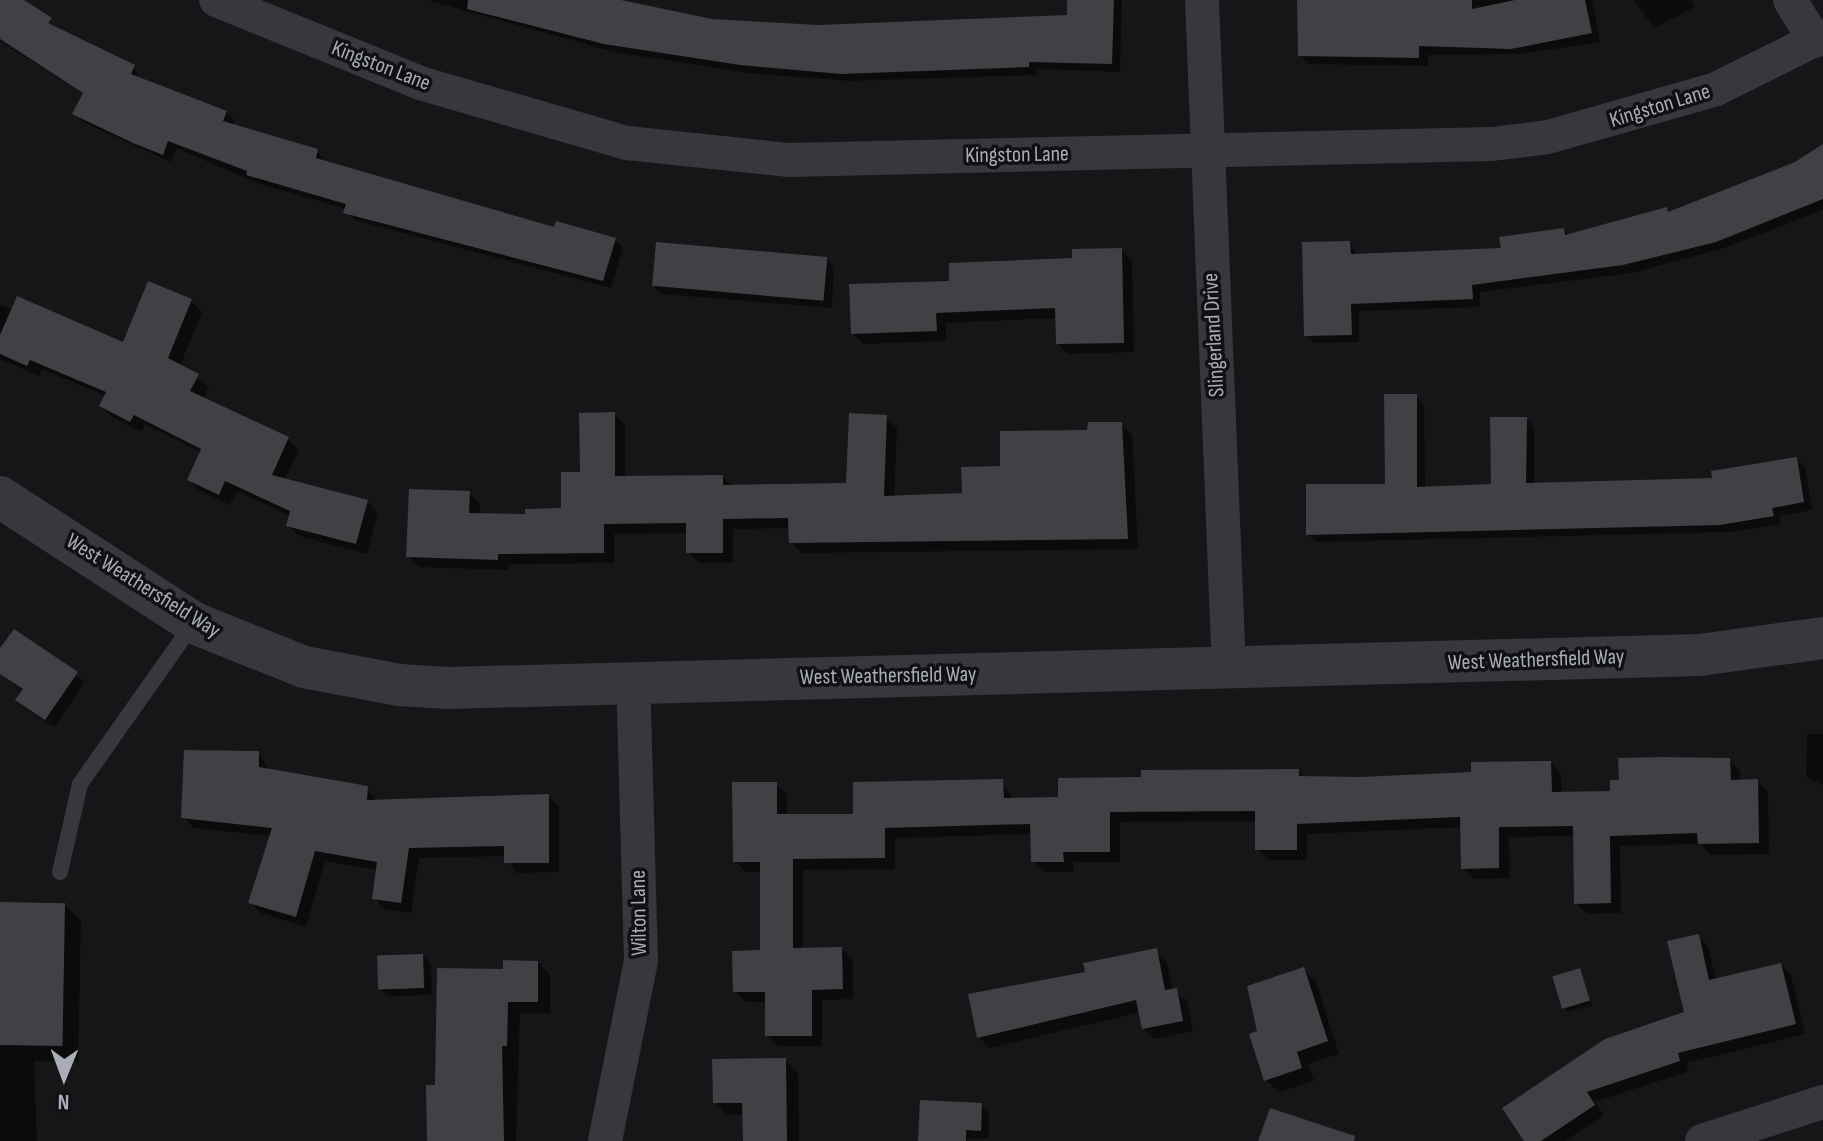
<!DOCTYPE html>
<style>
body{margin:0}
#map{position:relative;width:1823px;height:1141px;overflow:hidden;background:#161618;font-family:"Sofia Sans Condensed",sans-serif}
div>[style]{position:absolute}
.shadow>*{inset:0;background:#0007}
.building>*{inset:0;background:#404145;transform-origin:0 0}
.service>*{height:16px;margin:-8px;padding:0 8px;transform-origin:8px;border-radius:8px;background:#37383d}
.minor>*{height:34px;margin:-17px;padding:0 17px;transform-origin:17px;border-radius:17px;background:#37383d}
.tertiary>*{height:42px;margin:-21px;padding:0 21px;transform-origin:21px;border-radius:21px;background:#37383d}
span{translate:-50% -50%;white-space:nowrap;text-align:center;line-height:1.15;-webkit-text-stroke:7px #111113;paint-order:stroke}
.street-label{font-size:22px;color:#a8adb8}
.north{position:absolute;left:24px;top:1037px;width:80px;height:80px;-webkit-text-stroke:6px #111113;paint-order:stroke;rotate:181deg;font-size:22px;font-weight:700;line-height:32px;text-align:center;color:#a8adb8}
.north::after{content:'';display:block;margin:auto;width:28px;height:36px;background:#a8adb8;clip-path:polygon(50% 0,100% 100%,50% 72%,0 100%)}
</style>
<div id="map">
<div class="shadow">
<div style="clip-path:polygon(0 0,20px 0,57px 30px,134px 67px,140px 79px,226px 112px,235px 121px,232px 126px,317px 151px,325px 163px,556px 229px,615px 240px,623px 248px,611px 288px,354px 220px,346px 209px,257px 183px,176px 148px,171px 162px,83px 122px,75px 114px,84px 94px,0 41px)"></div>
<div style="clip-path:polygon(427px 0,613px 0,712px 21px,818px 27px,1069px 17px,1069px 0,1122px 0,1120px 72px,1037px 69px,1037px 75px,850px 81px,749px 73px,614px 52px)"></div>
<div style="clip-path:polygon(1299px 0,1592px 0,1600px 42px,1520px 54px,1428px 55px,1428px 66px,1309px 64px,1300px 55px)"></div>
<div style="clip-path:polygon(1634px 0,1691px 0,1695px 7px,1654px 28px)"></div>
<div style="clip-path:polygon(1823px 146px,1823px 210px,1724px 248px,1632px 273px,1480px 292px,1480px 307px,1359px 311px,1359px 342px,1314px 343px,1306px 335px,1350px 243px,1358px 256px,1503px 250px,1564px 230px,1570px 236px,1666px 209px,1670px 213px,1796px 164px)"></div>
<div style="clip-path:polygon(1122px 250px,1132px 260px,1134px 352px,1068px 354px,1058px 344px,1057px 318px,946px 323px,946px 341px,863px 344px,853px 334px,1074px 260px)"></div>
<div style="clip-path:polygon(826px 258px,834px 267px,832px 308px,661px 294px,653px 285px)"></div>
<div style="clip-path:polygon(191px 301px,202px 312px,180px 366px,209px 387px,203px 399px,288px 439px,299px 450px,285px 480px,367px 501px,378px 513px,367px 554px,299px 536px,288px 525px,290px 516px,237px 491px,230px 505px,200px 491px,189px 480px,202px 453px,145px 424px,142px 432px,112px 417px,101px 406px,106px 396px,42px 369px,39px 376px,0 359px,0 305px,124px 344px)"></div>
<div style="clip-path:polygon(1416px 396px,1424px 405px,1425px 488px,1493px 486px,1526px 419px,1534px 427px,1534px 485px,1714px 480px,1796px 459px,1805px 467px,1812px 510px,1779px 516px,1781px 524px,1730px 532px,1316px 542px,1308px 534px,1387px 486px)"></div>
<div style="clip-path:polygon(614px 414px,625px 425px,625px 478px,722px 477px,732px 486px,848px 485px,886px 417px,897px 428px,894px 497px,964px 495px,1002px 468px,1121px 424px,1132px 435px,1138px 549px,802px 553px,791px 542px,790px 528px,733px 529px,733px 563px,699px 563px,688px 552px,688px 533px,614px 534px,614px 563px,509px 564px,508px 570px,419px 567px,408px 556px,469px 493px,480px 504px,480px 515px,527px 517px,563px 510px)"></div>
<div style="clip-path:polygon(14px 631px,85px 682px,54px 727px,26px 708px,18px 700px,24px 691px,0 674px,0 652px)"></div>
<div style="clip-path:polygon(1807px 734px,1823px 734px,1823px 785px,1806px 777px)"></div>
<div style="clip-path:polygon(259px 753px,269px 770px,367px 788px,377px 801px,548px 796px,559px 806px,559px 872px,516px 873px,506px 856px,419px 858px,411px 913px,384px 909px,374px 898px,378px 870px,325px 861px,306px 927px,261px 913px,251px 903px,271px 836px,194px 828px,183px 817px)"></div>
<div style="clip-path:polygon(1729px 760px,1740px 771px,1740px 781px,1757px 781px,1768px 792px,1769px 854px,1711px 855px,1700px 844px,1620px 846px,1621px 913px,1587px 914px,1576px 903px,1575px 836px,1509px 837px,1510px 878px,1474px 879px,1463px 868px,1463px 827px,1307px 834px,1307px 860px,1268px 860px,1257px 849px,1257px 821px,1120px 822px,1120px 862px,1073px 862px,1074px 872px,1044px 872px,1033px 861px,1032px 834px,895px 838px,895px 869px,803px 870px,803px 949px,842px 949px,853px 960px,853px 999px,822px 1000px,822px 1046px,778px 1046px,767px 1036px,767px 1002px,746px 1002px,735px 991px,762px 952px,762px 872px,746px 872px,735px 861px,776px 784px,787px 794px,787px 816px,855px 816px,1002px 781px,1013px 800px,1060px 799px,1299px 771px,1305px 778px,1360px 779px,1473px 774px,1551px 763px,1561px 774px,1562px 794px,1612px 793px)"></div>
<div style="clip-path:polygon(0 904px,64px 905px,81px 921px,78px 1062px,34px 1061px,37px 1141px,0 1141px)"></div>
<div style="clip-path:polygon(1698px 936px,1708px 946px,1716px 980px,1781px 965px,1791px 975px,1805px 1034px,1686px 1063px,1689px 1071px,1595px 1102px,1604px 1115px,1565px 1141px,1526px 1141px,1504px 1108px,1686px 1014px)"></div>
<div style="clip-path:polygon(1156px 951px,1167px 962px,1173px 991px,1187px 1001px,1193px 1031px,1154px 1039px,1143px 1028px,1141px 1012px,990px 1048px,979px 1037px,1087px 974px)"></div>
<div style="clip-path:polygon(423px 956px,431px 964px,432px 995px,388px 996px,379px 988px)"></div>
<div style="clip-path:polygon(538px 962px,550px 975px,550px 1013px,520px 1013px,516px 1141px,429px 1141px,437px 1087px,505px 972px)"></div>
<div style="clip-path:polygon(1303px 969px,1316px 982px,1339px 1054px,1308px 1064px,1314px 1081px,1279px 1092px,1266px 1080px,1260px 1032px)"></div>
<div style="clip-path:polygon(1580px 970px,1592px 1005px,1567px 1012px,1564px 1008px)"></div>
<div style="clip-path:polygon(785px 1060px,798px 1073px,799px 1141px,745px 1141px,745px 1115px,727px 1115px,715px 1102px)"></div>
<div style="clip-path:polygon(981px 1105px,989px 1113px,989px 1138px,920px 1141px)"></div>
</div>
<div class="building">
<div style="clip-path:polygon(0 0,24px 0,52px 18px,48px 23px,135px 65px,131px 74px,227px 111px,223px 121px,318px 149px,316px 158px,554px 227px,556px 221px,616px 238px,603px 281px,343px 213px,346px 204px,246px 175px,247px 171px,168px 141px,163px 155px,133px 143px,72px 114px,83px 93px,0 39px)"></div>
<div style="clip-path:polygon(468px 0,621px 0,712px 19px,818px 25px,1067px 15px,1067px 0,1114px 0,1112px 64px,1029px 62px,1029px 67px,841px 74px,740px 65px,604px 44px,467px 9px)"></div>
<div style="clip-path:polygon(1297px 0,1472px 0,1472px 9px,1515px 0,1585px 0,1592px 33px,1511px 49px,1419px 46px,1419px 58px,1298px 56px)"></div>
<div style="clip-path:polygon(1823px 144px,1823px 199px,1716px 242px,1623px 265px,1472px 285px,1473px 299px,1351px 304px,1352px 335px,1304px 336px,1302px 242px,1350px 241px,1351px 254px,1501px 248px,1499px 237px,1564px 228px,1565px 235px,1667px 207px,1668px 212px,1795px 162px)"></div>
<div style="left:656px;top:242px;width:172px;height:44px;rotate:5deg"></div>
<div style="clip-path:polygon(1122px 248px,1124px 343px,1056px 344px,1055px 308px,936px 313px,937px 331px,851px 334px,849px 284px,949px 281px,949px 263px,1072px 258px,1072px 249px)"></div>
<div style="clip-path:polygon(148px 281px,192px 299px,168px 358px,199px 374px,190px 391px,289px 437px,272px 475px,368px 500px,356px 544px,286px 526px,290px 511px,225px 481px,219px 495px,187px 480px,201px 449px,134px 415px,130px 422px,99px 406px,106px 392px,30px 360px,27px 366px,0 354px,0 335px,17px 296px,123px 342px)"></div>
<div style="clip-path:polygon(1384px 394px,1417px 394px,1417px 487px,1491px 484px,1490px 417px,1527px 417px,1526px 483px,1712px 478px,1711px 471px,1797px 457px,1804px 502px,1772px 508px,1774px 516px,1720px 525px,1306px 535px,1306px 484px,1385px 484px)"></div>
<div style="clip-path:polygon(615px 412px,615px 476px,723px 475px,723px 485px,846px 483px,849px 413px,887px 415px,884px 496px,962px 493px,961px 467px,1000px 466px,1000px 431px,1087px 430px,1088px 422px,1122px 422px,1128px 539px,789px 543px,788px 518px,723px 519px,723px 553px,686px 553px,686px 523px,604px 524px,604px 553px,498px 554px,498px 560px,406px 557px,409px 489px,470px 491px,469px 513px,525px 514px,525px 509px,561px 508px,561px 472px,580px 472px,579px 413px)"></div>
<div style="clip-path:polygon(14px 629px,78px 672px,45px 720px,15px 700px,23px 689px,0 674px,0 648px)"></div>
<div style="clip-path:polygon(184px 750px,259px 751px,259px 767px,368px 786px,367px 800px,549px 794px,549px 863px,504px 863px,504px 846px,409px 848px,401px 903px,372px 899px,377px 862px,315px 851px,296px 917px,248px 903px,272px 828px,181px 818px)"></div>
<div style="clip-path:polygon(1662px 757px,1730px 758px,1731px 780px,1758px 779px,1759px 843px,1698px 844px,1697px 833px,1610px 836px,1611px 903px,1574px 904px,1573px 826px,1499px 827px,1499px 868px,1461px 869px,1460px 817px,1297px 824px,1297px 850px,1255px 850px,1255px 811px,1110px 812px,1110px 852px,1063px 852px,1064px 862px,1031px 862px,1030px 824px,885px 828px,885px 858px,793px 859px,793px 948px,842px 947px,843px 989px,812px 990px,812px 1036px,765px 1036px,765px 992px,733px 992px,732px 951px,760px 950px,760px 862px,733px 862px,732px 782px,777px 782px,777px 814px,853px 814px,853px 782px,1003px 779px,1004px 798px,1058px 797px,1058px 778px,1141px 777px,1141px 770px,1299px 769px,1299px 776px,1360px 777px,1471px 772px,1471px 762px,1551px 761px,1552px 792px,1610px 791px,1610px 780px,1619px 780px,1618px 758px)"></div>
<div style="left:0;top:902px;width:65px;height:143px;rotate:1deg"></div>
<div style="clip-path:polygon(1699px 934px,1709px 980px,1781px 963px,1796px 1024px,1678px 1053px,1680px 1061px,1587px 1092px,1595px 1105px,1541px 1141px,1524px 1141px,1502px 1108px,1605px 1039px,1684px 1012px,1667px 941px)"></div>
<div style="clip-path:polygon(1157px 948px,1165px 990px,1177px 988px,1183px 1021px,1142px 1029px,1136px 1000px,977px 1038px,968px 994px,1085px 972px,1083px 963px)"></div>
<div style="left:423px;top:954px;width:34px;height:46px;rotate:88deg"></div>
<div style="clip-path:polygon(503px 960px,538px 961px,538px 1002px,508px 1002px,507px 1046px,502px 1046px,504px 1141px,427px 1141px,426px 1085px,435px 1085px,437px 968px,503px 969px)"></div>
<div style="clip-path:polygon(1304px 967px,1328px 1041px,1297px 1052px,1302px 1068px,1264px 1081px,1249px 1034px,1257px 1031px,1247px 986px)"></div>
<div style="left:1580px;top:968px;width:34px;height:29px;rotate:73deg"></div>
<div style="clip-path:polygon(786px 1058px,787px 1141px,743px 1141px,742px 1103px,713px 1103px,712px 1059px)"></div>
<div style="clip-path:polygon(920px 1100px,982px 1103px,981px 1131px,966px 1130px,966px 1141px,918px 1141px)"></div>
<div style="clip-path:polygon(1270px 1108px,1355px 1136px,1354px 1141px,1258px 1141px)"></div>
</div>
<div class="service">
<div style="left:60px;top:872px;width:90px;rotate:-77.2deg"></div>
<div style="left:80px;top:784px;width:196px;rotate:-54.8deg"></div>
</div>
<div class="minor">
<div style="left:216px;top:0;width:220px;rotate:22.1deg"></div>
<div style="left:420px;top:83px;width:216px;rotate:16.2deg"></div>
<div style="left:627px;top:143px;width:163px;rotate:6deg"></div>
<div style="left:789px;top:160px;width:703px;rotate:-1.3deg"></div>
<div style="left:1492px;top:144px;width:56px;rotate:-7.1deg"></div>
<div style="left:1548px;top:137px;width:175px;rotate:-15.9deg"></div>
<div style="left:1716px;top:89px;width:119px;rotate:-26.4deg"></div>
<div style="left:1202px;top:0;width:670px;rotate:87.69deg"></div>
<div style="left:1790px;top:0;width:48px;rotate:58.6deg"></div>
<div style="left:605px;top:1141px;width:184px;rotate:-78.7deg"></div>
<div style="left:641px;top:961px;width:279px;rotate:-91.6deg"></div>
<div style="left:1702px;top:1141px;width:127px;rotate:-17.9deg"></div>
</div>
<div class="tertiary">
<div style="left:0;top:497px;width:231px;rotate:33deg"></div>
<div style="left:194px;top:623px;width:118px;rotate:21.8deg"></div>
<div style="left:304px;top:667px;width:97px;rotate:10.7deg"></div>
<div style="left:399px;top:685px;width:49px;rotate:3.5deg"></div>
<div style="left:448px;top:688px;width:1252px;rotate:-1.51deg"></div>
<div style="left:1700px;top:655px;width:124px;rotate:-7.9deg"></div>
</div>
<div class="street-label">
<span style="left:381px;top:66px;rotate:21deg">Kingston Lane</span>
<span style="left:1660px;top:106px;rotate:-17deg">Kingston Lane</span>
<span style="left:1017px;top:155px;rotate:-1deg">Kingston Lane</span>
<span style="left:1214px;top:335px;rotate:-93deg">Slingerland Drive</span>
<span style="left:143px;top:586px;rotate:32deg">West Weathersfield Way</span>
<span style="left:1536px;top:660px;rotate:-2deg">West Weathersfield Way</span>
<span style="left:888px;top:676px;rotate:-1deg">West Weathersfield Way</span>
<span style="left:639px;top:913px;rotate:-91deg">Wilton Lane</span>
</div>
<div class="north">N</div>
</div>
